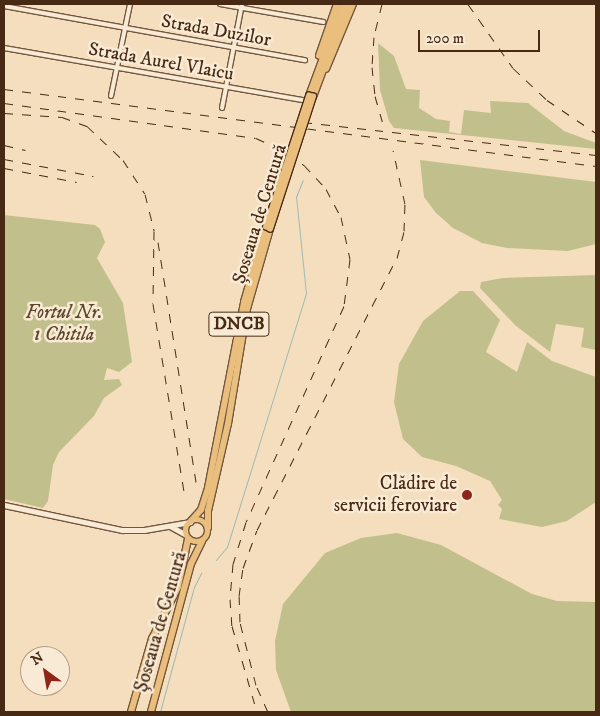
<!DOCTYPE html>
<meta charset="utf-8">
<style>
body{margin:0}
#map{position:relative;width:600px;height:716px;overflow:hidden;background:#f5debd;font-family:"IM FELL DW Pica",serif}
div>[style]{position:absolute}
.green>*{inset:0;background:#c1c08d}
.stream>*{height:1px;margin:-0.5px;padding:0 0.5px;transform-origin:0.5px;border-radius:0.5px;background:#9dbbb7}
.roads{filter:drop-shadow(1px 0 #73563e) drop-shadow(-1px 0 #73563e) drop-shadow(0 1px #73563e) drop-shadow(0 -1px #73563e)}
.street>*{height:4px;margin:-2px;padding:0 2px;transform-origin:2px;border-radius:2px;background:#f8ead4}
.secondary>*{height:5px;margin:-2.5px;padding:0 2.5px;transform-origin:2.5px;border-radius:2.5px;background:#f8ead4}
.primary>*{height:5.5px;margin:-2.75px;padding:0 2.75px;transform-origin:2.75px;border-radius:2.75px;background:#eabf7e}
.primary>.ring{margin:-2.75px;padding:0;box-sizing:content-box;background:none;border:5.5px solid #eabf7e;border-radius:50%}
.rail>*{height:1px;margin-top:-0.5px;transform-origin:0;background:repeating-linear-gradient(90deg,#482914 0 9px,transparent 0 18px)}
.bridges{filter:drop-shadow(1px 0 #482914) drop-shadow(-1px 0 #482914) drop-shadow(0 1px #482914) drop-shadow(0 -1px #482914)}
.primary-bridge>*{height:5.5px;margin:-2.75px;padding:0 2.75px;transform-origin:2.75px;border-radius:2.75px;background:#eabf7e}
.dots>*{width:14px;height:14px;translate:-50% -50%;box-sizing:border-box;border:2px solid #f8ead4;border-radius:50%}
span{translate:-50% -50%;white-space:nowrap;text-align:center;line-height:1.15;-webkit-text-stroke:5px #f8ead4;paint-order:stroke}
.shield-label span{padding:1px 4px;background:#f8ead4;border:1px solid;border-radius:4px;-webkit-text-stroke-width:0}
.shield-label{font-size:18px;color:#482914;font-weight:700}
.street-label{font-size:19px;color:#482914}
.park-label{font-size:19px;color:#60472c;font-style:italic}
.poi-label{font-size:19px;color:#482914}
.right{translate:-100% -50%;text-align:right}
.frame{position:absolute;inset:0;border:5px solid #482914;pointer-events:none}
.north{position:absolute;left:20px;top:646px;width:50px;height:50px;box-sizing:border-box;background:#f8ead4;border:1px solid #b29d87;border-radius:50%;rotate:328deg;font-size:14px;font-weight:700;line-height:20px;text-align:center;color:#482914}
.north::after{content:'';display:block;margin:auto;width:18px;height:22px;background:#8f2418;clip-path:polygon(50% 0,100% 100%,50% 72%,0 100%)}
.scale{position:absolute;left:418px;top:30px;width:122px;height:22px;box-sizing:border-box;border:2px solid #482914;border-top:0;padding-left:6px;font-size:15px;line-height:18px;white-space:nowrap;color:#482914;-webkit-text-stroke:4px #f8ead4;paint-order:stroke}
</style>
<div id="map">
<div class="green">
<div style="clip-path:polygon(378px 43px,394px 56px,406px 89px,420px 90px,419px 108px,436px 119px,450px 121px,449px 132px,461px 134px,464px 110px,491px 113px,490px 101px,528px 103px,564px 131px,596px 143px,596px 149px,394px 128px,389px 121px,380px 90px)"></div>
<div style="clip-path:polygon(420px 160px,596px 182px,596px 244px,568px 251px,507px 248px,482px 243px,453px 228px,436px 213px,424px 197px)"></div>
<div style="clip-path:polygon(4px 215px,95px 225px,100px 229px,105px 242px,97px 258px,123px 303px,132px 362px,119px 372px,107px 368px,104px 380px,119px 379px,122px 385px,104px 398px,94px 416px,59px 452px,53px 465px,48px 501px,43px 508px,4px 499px)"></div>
<div style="clip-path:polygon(596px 275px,596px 350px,581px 347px,584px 328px,556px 324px,550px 352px,515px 325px,480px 288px,481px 282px,503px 278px)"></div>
<div style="clip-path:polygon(460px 291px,473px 291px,500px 320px,486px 352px,517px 372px,527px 342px,552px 361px,596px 377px,596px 502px,567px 521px,542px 527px,499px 519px,502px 509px,498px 505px,502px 500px,490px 481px,456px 466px,422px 457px,403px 439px,394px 402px,399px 364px,423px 321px)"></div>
<div style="clip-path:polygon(397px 533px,441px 545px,532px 594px,557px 601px,596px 602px,596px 712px,291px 712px,276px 670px,275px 641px,283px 604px,325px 553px,361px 538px)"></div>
</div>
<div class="stream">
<div style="left:216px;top:560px;width:17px;rotate:-50deg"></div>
<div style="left:227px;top:547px;width:266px;rotate:-72.7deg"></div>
<div style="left:306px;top:293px;width:97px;rotate:-95.9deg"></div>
<div style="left:296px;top:197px;width:18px;rotate:-68deg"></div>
<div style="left:160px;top:712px;width:130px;rotate:-74.8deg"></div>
<div style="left:194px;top:587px;width:16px;rotate:-63deg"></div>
</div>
<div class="roads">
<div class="street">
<div style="left:220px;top:4px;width:105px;rotate:9.9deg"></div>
<div style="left:4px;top:6px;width:306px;rotate:10.2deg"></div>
<div style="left:4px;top:48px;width:310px;rotate:9.9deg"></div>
<div style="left:111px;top:96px;width:94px;rotate:-78.3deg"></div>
<div style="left:222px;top:108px;width:106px;rotate:-79.1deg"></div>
</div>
<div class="secondary">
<div style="left:4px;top:505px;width:121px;rotate:12deg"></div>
<div style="left:122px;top:530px;width:22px"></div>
<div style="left:144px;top:530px;width:47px;rotate:-9.9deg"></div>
<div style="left:170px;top:526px;width:18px;rotate:29deg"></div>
</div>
<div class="primary">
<div style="left:319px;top:56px;width:55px;rotate:-70.9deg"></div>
<div style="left:326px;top:69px;width:70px;rotate:-67.4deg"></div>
<div style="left:309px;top:96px;width:98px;rotate:-69.7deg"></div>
<div style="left:313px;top:97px;width:99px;rotate:-69.4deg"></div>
<div class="ring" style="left:186px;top:520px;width:16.5px;height:16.5px"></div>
<div style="left:191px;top:521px;width:15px;rotate:-48deg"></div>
<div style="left:201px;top:510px;width:23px;rotate:-72deg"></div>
<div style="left:208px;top:488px;width:189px;rotate:-79deg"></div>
<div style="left:244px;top:302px;width:78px;rotate:-73.7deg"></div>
<div style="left:208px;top:528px;width:17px;rotate:-90deg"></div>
<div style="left:208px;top:511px;width:89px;rotate:-77.1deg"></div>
<div style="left:228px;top:424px;width:117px;rotate:-80.6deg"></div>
<div style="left:247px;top:309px;width:83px;rotate:-74deg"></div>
<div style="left:131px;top:712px;width:76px;rotate:-74deg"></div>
<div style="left:152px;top:639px;width:58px;rotate:-63.4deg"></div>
<div style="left:178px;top:587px;width:49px;rotate:-78.2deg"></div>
<div style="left:151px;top:712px;width:153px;rotate:-74.9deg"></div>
<div style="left:191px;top:564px;width:25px;rotate:-64deg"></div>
</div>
</div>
<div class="rail">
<div style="left:382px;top:4px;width:34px;rotate:104deg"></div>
<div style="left:374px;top:37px;width:30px;rotate:94deg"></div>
<div style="left:372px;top:67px;width:29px;rotate:84deg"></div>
<div style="left:375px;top:96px;width:33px;rotate:74deg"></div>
<div style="left:468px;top:4px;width:78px;rotate:54.9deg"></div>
<div style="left:513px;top:68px;width:47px;rotate:43.3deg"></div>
<div style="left:547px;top:100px;width:59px;rotate:34deg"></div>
<div style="left:4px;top:89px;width:597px;rotate:7.41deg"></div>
<div style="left:4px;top:103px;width:254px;rotate:7.9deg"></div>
<div style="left:256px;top:138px;width:35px;rotate:25deg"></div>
<div style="left:288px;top:153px;width:20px;rotate:37deg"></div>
<div style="left:304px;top:165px;width:33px;rotate:47deg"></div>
<div style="left:326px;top:189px;width:32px;rotate:62deg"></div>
<div style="left:341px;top:217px;width:43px;rotate:77.9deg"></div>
<div style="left:350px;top:259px;width:47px;rotate:97.3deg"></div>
<div style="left:344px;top:306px;width:237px;rotate:114.4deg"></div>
<div style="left:246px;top:522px;width:44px;rotate:107.2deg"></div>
<div style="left:233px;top:564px;width:35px;rotate:95deg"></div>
<div style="left:230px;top:599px;width:27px;rotate:86deg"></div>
<div style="left:232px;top:626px;width:90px;rotate:73.8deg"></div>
<div style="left:4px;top:113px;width:58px;rotate:3.9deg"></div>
<div style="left:62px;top:117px;width:27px;rotate:20deg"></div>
<div style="left:87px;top:126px;width:50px;rotate:43.4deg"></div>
<div style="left:123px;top:160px;width:40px;rotate:57.1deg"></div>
<div style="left:145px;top:194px;width:38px;rotate:76deg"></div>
<div style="left:154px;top:231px;width:73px;rotate:90.8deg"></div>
<div style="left:153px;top:304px;width:197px;rotate:80.6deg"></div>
<div style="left:303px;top:122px;width:295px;rotate:6.4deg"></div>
<div style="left:4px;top:145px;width:22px;rotate:13deg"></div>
<div style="left:4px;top:159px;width:91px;rotate:10.8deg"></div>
<div style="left:4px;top:168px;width:74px;rotate:10.9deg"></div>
<div style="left:158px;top:242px;width:249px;rotate:81deg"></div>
<div style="left:268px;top:712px;width:30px;rotate:-114deg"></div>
<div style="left:256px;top:685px;width:65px;rotate:-104.3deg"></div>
<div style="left:240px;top:622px;width:26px;rotate:-92deg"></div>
<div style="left:239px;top:596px;width:28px;rotate:-82deg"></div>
<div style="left:243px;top:568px;width:40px;rotate:-69.8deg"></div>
<div style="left:257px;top:530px;width:306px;rotate:-62.8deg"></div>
<div style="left:397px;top:258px;width:28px;rotate:-75deg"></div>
<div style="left:404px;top:231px;width:27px;rotate:-88deg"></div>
<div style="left:405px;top:204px;width:55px;rotate:-102.5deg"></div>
</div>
<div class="bridges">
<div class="primary-bridge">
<div style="left:266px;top:227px;width:138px;rotate:-71.8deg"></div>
<div style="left:270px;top:229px;width:139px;rotate:-72deg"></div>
</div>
</div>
<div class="dots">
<div style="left:467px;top:495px;background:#8f2418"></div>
</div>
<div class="shield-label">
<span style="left:239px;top:324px">DNCB</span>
</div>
<div class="street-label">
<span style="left:216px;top:31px;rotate:10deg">Strada Duzilor</span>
<span style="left:161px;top:62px;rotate:10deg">Strada Aurel Vlaicu</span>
<span style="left:260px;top:214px;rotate:-73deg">Șoseaua de Centură</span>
<span style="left:161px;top:622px;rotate:-74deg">Șoseaua de Centură</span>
</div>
<div class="park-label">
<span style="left:64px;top:324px">Fortul Nr.<br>1 Chitila</span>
</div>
<div class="poi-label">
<span class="right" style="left:457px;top:495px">Clădire de<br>servicii feroviare</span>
</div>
<div class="frame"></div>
<div class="north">N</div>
<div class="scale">200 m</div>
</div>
